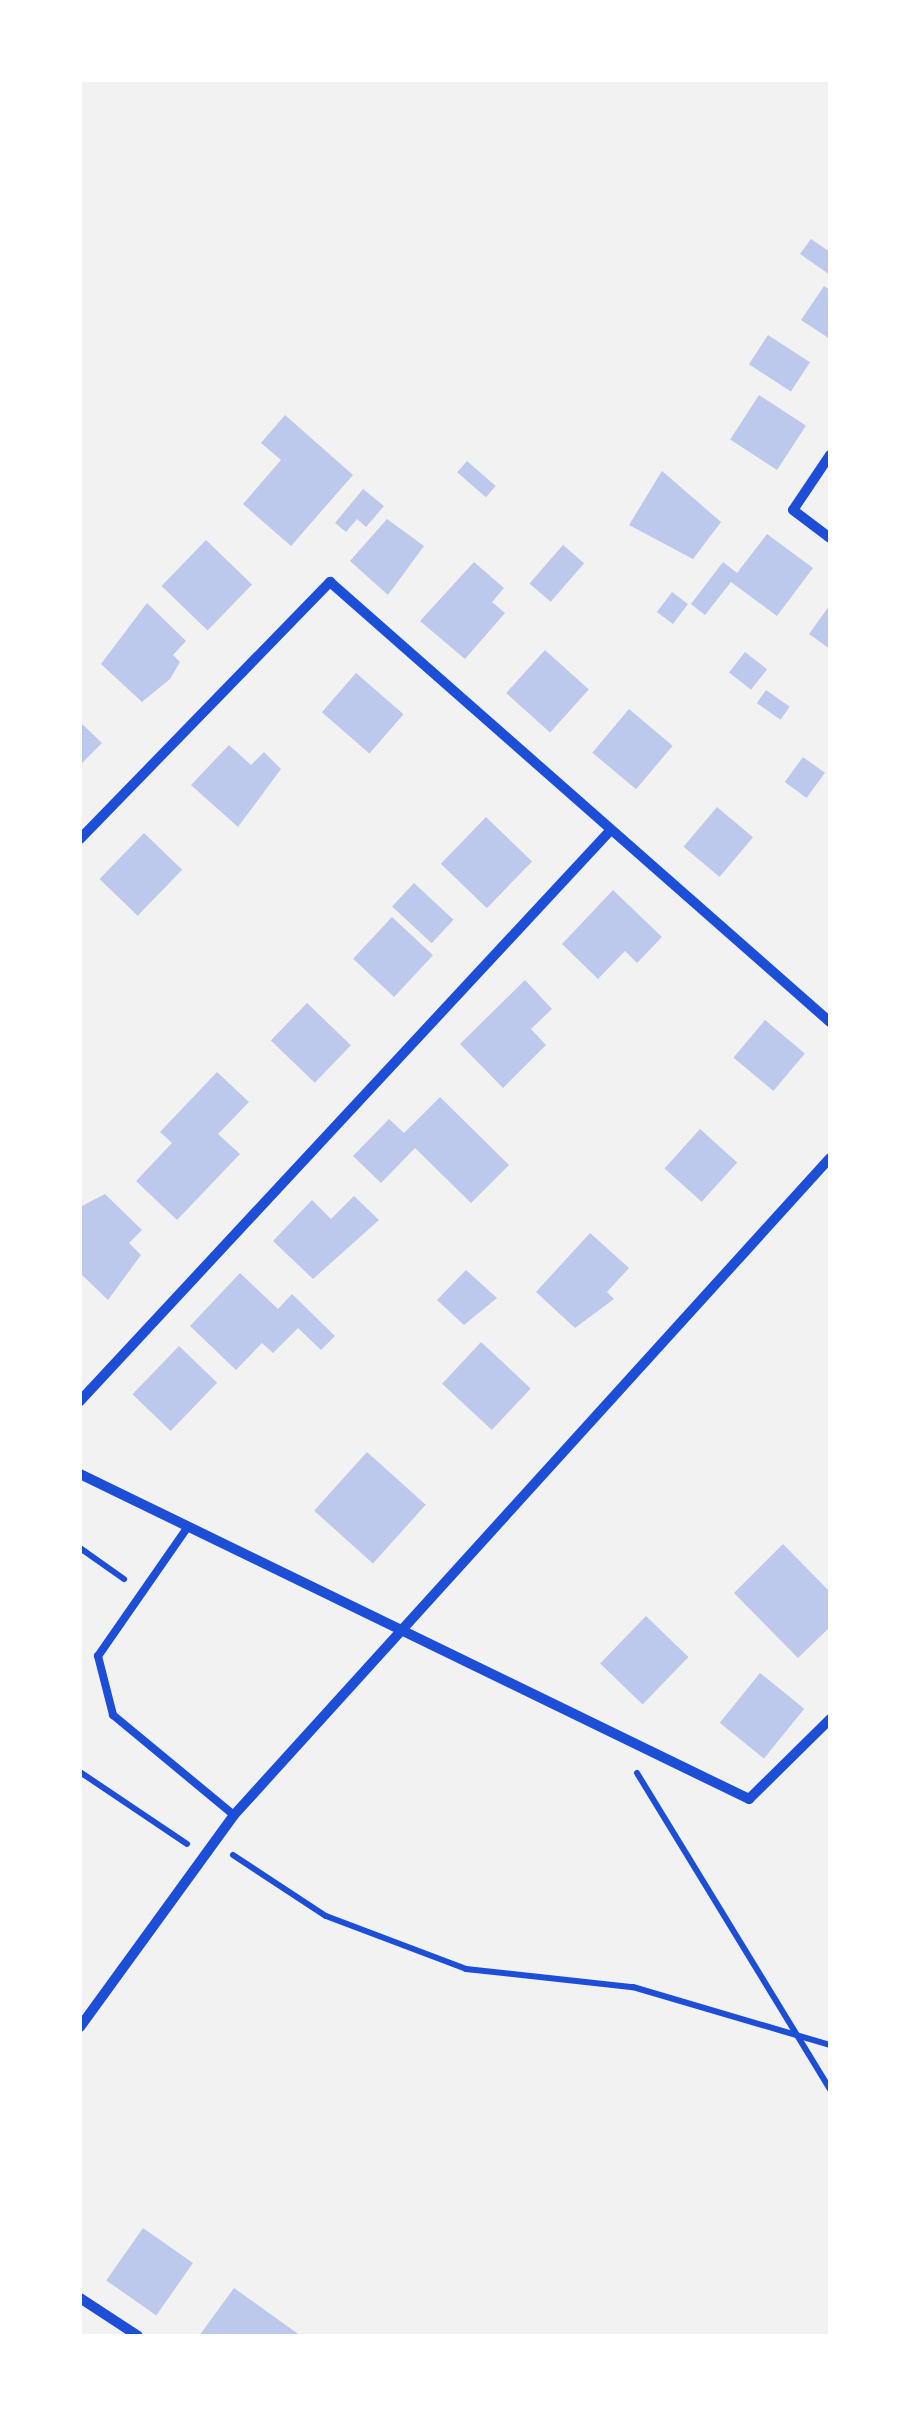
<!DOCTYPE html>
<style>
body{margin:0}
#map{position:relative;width:910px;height:2416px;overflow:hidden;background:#f2f2f2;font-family:Montserrat,sans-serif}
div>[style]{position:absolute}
.building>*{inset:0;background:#bdc9ec;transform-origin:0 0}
.path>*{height:6px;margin:-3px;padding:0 3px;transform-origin:3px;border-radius:3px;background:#1d4ed8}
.service>*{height:8px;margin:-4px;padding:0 4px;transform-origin:4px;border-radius:4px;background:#1d4ed8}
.minor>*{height:10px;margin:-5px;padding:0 5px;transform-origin:5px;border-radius:5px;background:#1d4ed8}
span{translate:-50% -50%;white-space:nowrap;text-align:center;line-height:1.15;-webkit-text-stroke:8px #fff;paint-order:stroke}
.frame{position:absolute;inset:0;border:82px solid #fff;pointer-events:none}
</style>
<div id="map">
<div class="building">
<div style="clip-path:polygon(811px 239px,830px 252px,830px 275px,800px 254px)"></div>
<div style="clip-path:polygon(824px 286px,830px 290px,830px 339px,801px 320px)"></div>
<div style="left:768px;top:335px;width:50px;height:35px;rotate:33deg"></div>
<div style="left:759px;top:395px;width:56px;height:53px;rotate:33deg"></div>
<div style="clip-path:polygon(285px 415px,353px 475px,291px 546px,243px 504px,281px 460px,261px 443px)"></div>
<div style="left:467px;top:461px;width:38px;height:15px;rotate:41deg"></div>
<div style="clip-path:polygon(662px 471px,721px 522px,693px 559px,629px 525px)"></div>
<div style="clip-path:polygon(363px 489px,384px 506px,366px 527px,357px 519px,346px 532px,335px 523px)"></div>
<div style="clip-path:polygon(387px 519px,424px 546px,388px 595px,350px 561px)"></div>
<div style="clip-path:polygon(767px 534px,813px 568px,777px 616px,731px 582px,705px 615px,691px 604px,723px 562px,737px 573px)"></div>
<div style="left:206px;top:540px;width:64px;height:64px;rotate:44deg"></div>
<div style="left:563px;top:545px;width:28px;height:51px;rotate:41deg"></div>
<div style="clip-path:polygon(474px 562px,504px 588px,492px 602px,505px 613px,465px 659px,420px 621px)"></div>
<div style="left:672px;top:592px;width:20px;height:25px;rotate:37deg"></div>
<div style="clip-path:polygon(147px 603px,186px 641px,173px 655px,180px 662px,170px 679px,142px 702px,101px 664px)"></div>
<div style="clip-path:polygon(830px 605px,830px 649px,809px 634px)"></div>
<div style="left:545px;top:650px;width:59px;height:58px;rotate:42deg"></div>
<div style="left:745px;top:652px;width:28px;height:26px;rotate:38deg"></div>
<div style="left:356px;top:673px;width:63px;height:52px;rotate:41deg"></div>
<div style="left:766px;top:690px;width:29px;height:16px;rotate:35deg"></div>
<div style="left:629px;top:709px;width:57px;height:57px;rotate:40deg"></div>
<div style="clip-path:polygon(80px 722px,102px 743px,80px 765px)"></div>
<div style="clip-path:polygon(229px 745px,251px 765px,264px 752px,281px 769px,238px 827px,191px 785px)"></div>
<div style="left:803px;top:757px;width:27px;height:31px;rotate:36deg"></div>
<div style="left:717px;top:807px;width:47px;height:52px;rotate:40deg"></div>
<div style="left:486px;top:817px;width:64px;height:65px;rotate:44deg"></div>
<div style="left:144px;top:833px;width:53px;height:64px;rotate:44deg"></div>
<div style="left:414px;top:883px;width:54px;height:32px;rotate:43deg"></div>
<div style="clip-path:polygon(613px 890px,662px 937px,637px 963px,625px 951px,598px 979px,562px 944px)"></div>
<div style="left:392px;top:917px;width:56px;height:57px;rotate:43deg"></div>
<div style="clip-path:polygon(525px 980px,552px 1009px,531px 1029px,546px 1045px,503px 1088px,460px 1044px)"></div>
<div style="left:307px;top:1003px;width:61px;height:52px;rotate:44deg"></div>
<div style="left:765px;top:1020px;width:52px;height:49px;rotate:40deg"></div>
<div style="clip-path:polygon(217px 1072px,249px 1102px,218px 1134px,240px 1154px,177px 1220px,136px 1181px,172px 1143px,160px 1132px)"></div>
<div style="clip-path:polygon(440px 1097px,509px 1165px,471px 1203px,415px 1148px,381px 1183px,353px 1156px,389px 1119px,404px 1133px)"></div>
<div style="left:700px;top:1129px;width:50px;height:53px;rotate:42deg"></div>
<div style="clip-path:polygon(105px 1194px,142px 1230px,129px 1243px,141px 1255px,108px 1300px,80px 1273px,80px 1207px)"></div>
<div style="clip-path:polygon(354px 1196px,379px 1220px,313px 1279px,273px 1241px,312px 1200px,331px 1219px)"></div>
<div style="clip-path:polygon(590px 1233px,629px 1268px,607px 1292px,614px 1299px,575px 1328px,536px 1292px)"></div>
<div style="clip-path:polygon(466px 1270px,497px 1298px,464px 1325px,437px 1300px)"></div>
<div style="clip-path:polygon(240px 1273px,278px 1309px,292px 1294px,335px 1336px,321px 1350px,298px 1328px,273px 1353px,262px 1343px,236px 1370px,190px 1326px)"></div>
<div style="left:481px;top:1342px;width:68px;height:57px;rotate:43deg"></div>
<div style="left:179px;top:1346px;width:53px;height:67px;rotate:44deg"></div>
<div style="left:367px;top:1452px;width:79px;height:79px;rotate:42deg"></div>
<div style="clip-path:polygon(783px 1544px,830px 1592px,830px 1627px,798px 1658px,734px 1593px)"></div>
<div style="left:646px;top:1616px;width:59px;height:66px;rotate:44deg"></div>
<div style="left:760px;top:1673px;width:57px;height:64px;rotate:39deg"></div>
<div style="left:143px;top:2228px;width:61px;height:64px;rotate:35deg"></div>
<div style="clip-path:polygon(234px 2288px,301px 2336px,199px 2336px)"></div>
</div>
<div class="path">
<div style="left:80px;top:1548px;width:54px;rotate:35.2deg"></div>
<div style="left:80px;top:1772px;width:129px;rotate:33.9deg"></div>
<div style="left:637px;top:1773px;width:370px;rotate:58.6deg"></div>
<div style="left:233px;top:1855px;width:111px;rotate:33.3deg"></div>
<div style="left:326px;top:1916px;width:150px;rotate:20.7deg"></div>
<div style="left:466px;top:1969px;width:168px;rotate:6.2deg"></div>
<div style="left:633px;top:1987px;width:205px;rotate:16.4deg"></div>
</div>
<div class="service">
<div style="left:187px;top:1528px;width:156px;rotate:124.8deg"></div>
<div style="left:98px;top:1656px;width:61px;rotate:75.7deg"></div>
<div style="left:113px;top:1715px;width:157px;rotate:39.6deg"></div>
</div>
<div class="minor">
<div style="left:830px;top:455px;width:66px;rotate:123.9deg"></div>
<div style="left:793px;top:510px;width:46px;rotate:37.1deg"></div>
<div style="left:80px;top:839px;width:359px;rotate:-45.8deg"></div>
<div style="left:330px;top:582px;width:666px;rotate:41.35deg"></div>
<div style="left:80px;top:1401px;width:777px;rotate:-47.09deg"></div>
<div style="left:80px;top:1474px;width:744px;rotate:25.91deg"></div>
<div style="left:749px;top:1799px;width:114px;rotate:-44.6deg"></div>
<div style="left:80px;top:2027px;width:262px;rotate:-54deg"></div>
<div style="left:234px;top:1815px;width:887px;rotate:-47.79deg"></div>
<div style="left:80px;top:2298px;width:69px;rotate:33.2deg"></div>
</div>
<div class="frame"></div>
</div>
